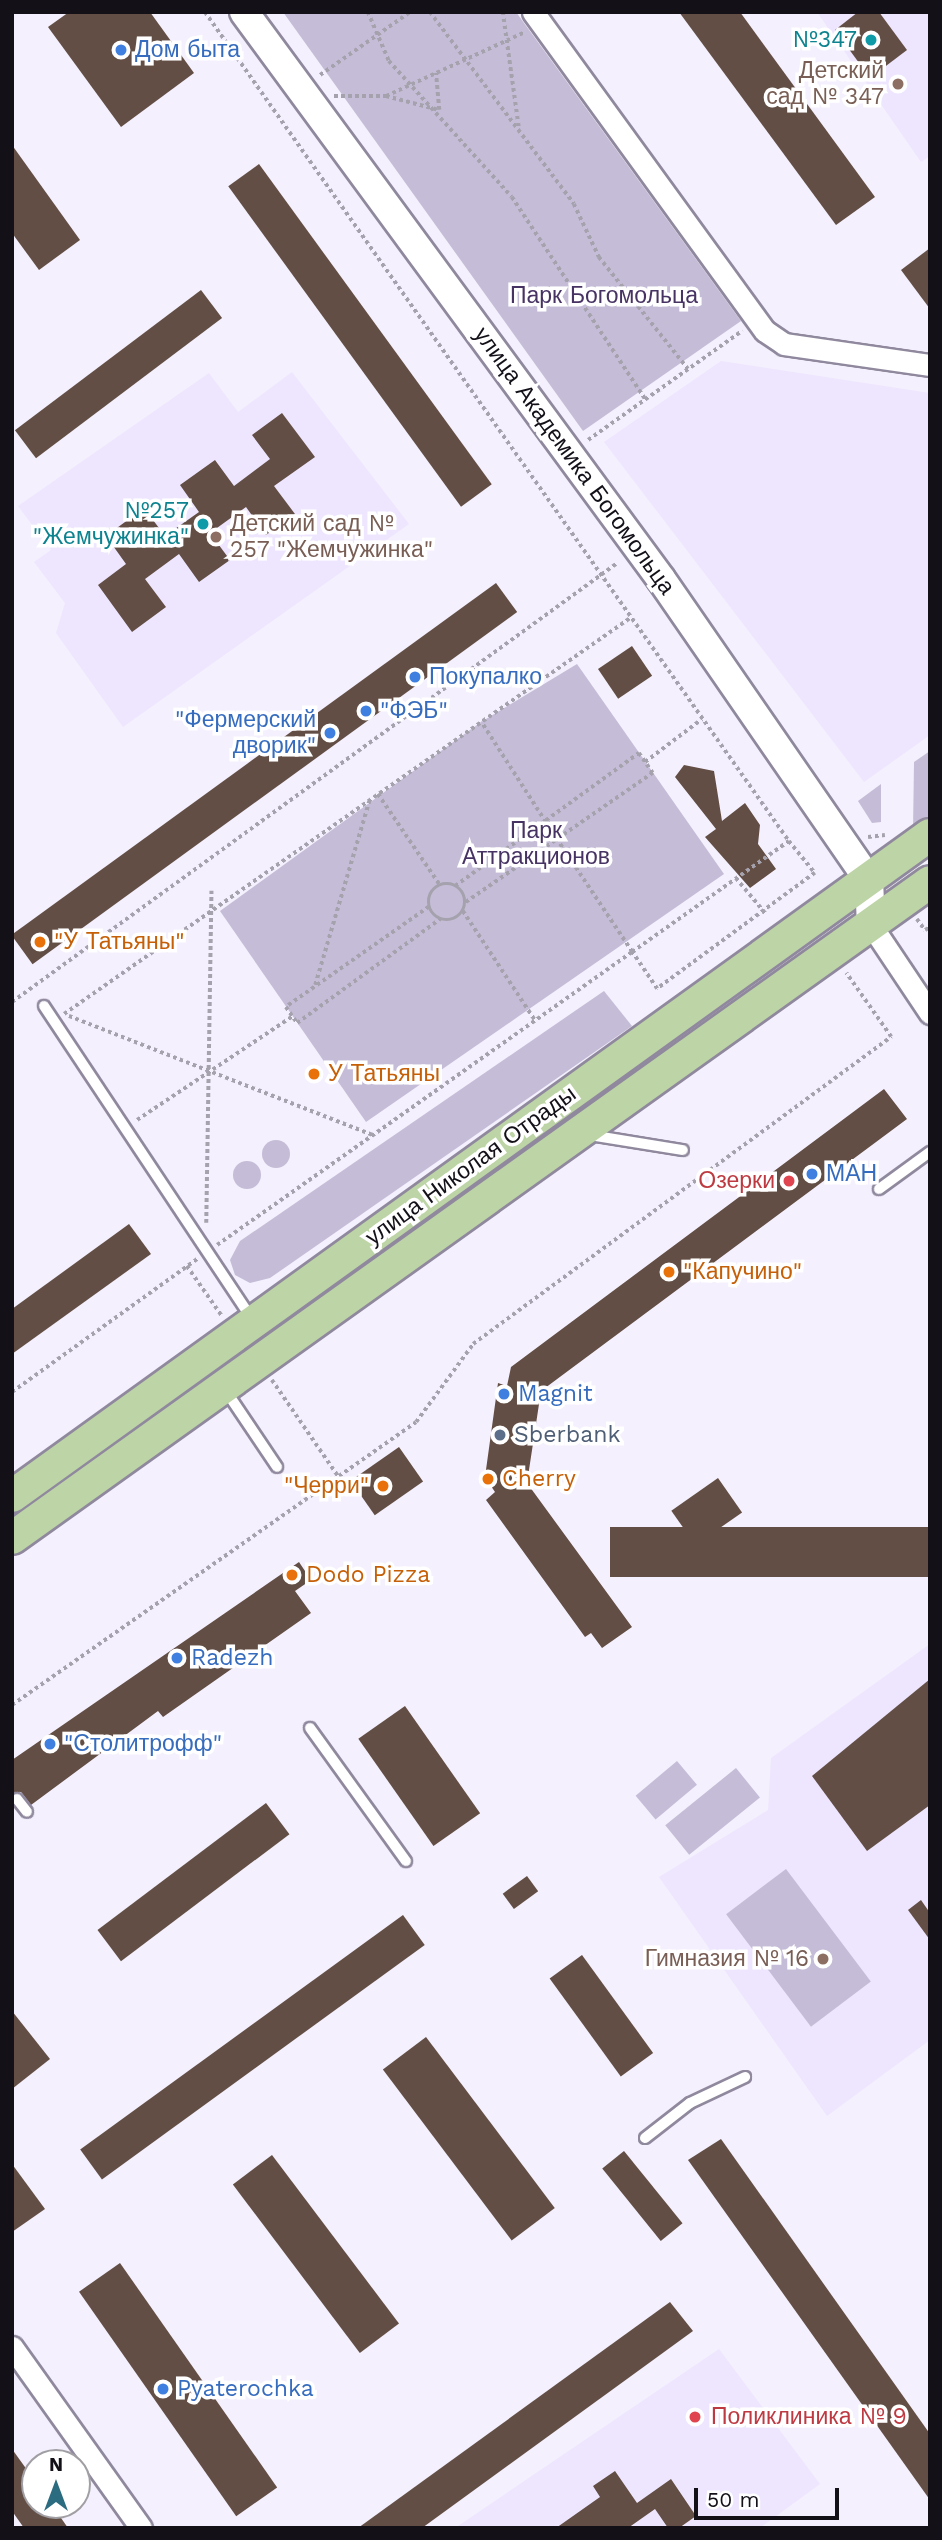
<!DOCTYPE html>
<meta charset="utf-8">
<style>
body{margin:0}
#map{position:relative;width:942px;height:2540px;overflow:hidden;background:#f4f0fd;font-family:"Work Sans",sans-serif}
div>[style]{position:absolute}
.built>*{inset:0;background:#eee6fe}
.green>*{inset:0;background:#c5bcd7;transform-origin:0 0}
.round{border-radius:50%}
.building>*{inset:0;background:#624e44;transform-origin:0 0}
.path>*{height:3.5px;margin-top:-1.75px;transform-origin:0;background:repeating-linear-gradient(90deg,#a5a2ad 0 3.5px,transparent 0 7px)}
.path>.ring{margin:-1.75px;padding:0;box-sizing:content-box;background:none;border:3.5px solid #a5a2ad;border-radius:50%}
.roads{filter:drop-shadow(2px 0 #90899e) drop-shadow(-2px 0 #90899e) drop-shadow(0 2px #90899e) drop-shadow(0 -2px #90899e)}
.lane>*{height:10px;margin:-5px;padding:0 5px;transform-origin:5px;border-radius:5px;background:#fff}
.street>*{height:21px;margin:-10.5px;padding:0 10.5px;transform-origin:10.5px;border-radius:10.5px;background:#fff}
.secondary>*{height:28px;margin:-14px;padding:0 14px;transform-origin:14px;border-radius:14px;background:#fff}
.primary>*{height:32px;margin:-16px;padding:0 16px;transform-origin:16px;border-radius:16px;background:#bdd4a6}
.dots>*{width:19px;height:19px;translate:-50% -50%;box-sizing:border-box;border:4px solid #fff;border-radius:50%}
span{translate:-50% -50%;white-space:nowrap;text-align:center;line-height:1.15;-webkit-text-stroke:7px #fff;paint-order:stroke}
.culture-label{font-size:23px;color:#0d838f}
.right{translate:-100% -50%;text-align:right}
.shop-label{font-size:23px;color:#366cbe}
.left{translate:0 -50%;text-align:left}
.education-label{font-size:23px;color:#785e54}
.park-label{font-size:23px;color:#473363}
.street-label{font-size:23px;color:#131018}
.food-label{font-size:23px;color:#c56008}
.health-label{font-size:23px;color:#be3a42}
.service-label{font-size:23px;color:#4e5e75}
.frame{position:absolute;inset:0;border:14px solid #131018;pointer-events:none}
.north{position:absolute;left:21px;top:2449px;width:70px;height:70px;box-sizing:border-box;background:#fff;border:2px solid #a19fa3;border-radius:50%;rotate:0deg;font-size:19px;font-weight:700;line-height:28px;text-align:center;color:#131018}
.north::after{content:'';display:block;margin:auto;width:24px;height:32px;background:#2c6c80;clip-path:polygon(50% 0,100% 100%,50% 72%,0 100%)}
.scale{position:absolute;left:694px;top:2488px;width:145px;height:32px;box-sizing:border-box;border:4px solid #131018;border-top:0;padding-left:9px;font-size:21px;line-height:24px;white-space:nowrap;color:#131018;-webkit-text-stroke:5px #fff;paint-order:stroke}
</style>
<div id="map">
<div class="built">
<div style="clip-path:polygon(817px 12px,930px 12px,930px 156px,921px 162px)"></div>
<div style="clip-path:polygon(721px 361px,930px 393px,930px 735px,864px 782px,604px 442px)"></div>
<div style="clip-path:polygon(292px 372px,409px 524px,123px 727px,56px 633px,65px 603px,34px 562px,51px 550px,18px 506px,209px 373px,238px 412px)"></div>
<div style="clip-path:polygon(930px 1644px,930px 2040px,827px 2116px,659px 1877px,768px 1810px,771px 1758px)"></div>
<div style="clip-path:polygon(719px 2349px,820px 2484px,760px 2528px,455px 2528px)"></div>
</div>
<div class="green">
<div style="clip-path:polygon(283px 12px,516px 12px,741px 321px,583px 431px)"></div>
<div style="clip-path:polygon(577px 664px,724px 874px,366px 1122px,220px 911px,481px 722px)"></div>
<div style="clip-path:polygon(930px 751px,930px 819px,913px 831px,914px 762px)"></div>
<div style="clip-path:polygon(881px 784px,881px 822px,872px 823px,858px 801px)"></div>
<div style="clip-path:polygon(604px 991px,632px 1026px,270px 1278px,250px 1283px,235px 1275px,230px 1260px,240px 1241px)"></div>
<div class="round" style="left:262px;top:1140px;width:28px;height:28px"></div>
<div class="round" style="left:233px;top:1161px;width:28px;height:28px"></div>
<div style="left:677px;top:1761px;width:31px;height:54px;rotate:50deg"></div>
<div style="left:736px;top:1768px;width:38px;height:91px;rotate:51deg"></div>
<div style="left:786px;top:1869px;width:141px;height:75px;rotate:53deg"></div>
</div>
<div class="building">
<div style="clip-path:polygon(69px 12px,150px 12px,194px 73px,121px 127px,48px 27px)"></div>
<div style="clip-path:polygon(679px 12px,740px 12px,875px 197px,836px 225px)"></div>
<div style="clip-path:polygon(858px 12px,879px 12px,907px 50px,870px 78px,835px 30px)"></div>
<div style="clip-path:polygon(12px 145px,80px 240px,39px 270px,12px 233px)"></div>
<div style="left:259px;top:164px;width:396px;height:38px;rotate:54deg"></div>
<div style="clip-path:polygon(930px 248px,930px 309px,901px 270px)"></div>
<div style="left:201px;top:290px;width:35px;height:233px;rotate:53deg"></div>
<div style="clip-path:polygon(282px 413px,315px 457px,274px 486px,295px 514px,266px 535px,246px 507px,210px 533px,230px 560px,199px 582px,179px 554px,145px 579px,166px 607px,132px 632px,98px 585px,126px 564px,106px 536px,144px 508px,165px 536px,199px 512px,180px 485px,215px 460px,234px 486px,270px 459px,252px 435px)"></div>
<div style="left:496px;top:583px;width:36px;height:599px;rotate:54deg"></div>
<div style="left:632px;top:646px;width:36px;height:41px;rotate:56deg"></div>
<div style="clip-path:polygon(684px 765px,714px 771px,722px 821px,745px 803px,760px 825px,758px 844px,776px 869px,750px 888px,705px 837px,716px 829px,675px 777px)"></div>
<div style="clip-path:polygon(884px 1089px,907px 1119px,541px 1391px,527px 1483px,632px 1627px,602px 1648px,591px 1633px,585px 1637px,486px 1500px,495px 1492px,485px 1477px,498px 1383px,507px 1386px,511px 1367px)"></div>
<div style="clip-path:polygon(129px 1224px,151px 1254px,12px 1354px,12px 1309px)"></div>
<div style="left:399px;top:1447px;width:42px;height:59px;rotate:55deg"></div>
<div style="left:718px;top:1478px;width:42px;height:57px;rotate:55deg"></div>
<div style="left:930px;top:1527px;width:50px;height:320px;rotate:90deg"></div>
<div style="clip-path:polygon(299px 1562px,311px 1580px,295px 1591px,311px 1613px,163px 1717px,158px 1711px,31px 1805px,21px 1792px,12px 1793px,12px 1760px)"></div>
<div style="clip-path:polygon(930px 1679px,930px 1805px,867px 1851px,812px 1776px)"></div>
<div style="left:405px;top:1706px;width:131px;height:57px;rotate:55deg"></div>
<div style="left:266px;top:1803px;width:39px;height:211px;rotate:53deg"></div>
<div style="left:527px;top:1876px;width:19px;height:30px;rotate:54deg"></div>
<div style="clip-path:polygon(921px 1900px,930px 1913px,930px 1940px,908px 1910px)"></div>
<div style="left:403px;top:1915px;width:37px;height:399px;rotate:54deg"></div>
<div style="left:582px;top:1955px;width:121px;height:40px;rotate:54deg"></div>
<div style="clip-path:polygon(12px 2011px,50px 2059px,12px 2089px)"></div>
<div style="left:426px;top:2037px;width:214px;height:54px;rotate:53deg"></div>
<div style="clip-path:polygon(721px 2139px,930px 2434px,930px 2500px,688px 2160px)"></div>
<div style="left:624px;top:2151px;width:93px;height:28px;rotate:51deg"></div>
<div style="left:272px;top:2155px;width:211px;height:49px;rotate:53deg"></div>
<div style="clip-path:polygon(12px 2164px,45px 2209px,12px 2232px)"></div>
<div style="left:120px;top:2263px;width:274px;height:50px;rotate:55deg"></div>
<div style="clip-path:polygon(670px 2302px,693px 2331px,422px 2528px,358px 2528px)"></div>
<div style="clip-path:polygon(12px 2449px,35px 2481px,35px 2505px,52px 2505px,68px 2528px,24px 2528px,12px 2511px)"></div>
<div style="clip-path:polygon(615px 2471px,637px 2503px,671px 2479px,696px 2516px,679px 2528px,668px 2528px,655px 2509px,628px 2528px,556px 2528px,600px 2497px,593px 2486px)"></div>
</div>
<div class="path">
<div style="left:205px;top:12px;width:1014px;rotate:54.84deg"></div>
<div style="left:368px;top:12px;width:53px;rotate:66.8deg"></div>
<div style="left:389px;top:61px;width:183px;rotate:47.9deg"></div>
<div style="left:512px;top:197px;width:242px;rotate:56.6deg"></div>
<div style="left:430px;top:12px;width:240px;rotate:53.1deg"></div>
<div style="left:574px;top:204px;width:59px;rotate:64.7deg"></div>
<div style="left:599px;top:257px;width:143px;rotate:51.5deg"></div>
<div style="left:503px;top:12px;width:116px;rotate:82.1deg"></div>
<div style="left:320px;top:75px;width:110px;rotate:-35deg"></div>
<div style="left:334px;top:96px;width:52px"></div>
<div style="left:386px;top:96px;width:153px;rotate:-24.7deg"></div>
<div style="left:386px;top:96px;width:55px;rotate:14.8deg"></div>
<div style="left:439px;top:110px;width:37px;rotate:-95deg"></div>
<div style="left:588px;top:440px;width:189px;rotate:-35.3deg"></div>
<div style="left:645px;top:762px;width:71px;rotate:-37deg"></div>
<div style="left:378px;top:794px;width:110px;rotate:55.7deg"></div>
<div style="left:868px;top:837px;width:17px;rotate:-7deg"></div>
<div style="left:736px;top:878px;width:47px;rotate:50.2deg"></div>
<div class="ring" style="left:429px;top:884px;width:32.5px;height:32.5px"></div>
<div style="left:455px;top:886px;width:227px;rotate:-35.9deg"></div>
<div style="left:639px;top:753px;width:24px;rotate:55deg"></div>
<div style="left:653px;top:773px;width:229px;rotate:145.3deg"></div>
<div style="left:429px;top:907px;width:174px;rotate:145deg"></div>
<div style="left:286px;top:1007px;width:19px;rotate:55deg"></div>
<div style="left:297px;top:1023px;width:177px;rotate:-36deg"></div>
<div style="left:463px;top:911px;width:131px;rotate:56.6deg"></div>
<div style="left:917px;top:919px;width:14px;rotate:54deg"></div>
<div style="left:925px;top:930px;width:6px;rotate:-31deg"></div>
<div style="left:315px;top:985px;width:192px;rotate:-73.6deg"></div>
<div style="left:12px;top:1002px;width:746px;rotate:-35.95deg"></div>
<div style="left:64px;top:1014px;width:691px;rotate:-34.98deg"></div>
<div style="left:69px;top:1016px;width:326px;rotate:21.4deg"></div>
<div style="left:137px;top:1120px;width:187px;rotate:-33.7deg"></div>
<div style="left:206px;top:1223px;width:332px;rotate:-89.1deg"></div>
<div style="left:217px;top:1245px;width:508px;rotate:-35.22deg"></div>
<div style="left:632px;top:952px;width:192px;rotate:-35.3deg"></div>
<div style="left:789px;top:841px;width:41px;rotate:50.9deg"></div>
<div style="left:815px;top:873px;width:196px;rotate:143.7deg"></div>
<div style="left:657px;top:989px;width:45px;rotate:-124deg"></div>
<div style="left:632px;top:952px;width:135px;rotate:-123.8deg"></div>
<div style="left:557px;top:840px;width:140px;rotate:-122.8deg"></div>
<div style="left:187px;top:1266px;width:61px;rotate:55deg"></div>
<div style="left:272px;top:1380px;width:116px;rotate:55.5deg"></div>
<div style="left:12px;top:1392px;width:228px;rotate:-35.7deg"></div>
<div style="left:12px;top:1705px;width:493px;rotate:-35deg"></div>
<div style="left:416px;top:1422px;width:97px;rotate:-53.8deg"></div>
<div style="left:473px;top:1344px;width:519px;rotate:-36.3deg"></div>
<div style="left:891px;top:1037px;width:78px;rotate:-125.1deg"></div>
</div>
<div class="roads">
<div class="lane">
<div style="left:44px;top:1006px;width:376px;rotate:56.4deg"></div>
<div style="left:590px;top:1135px;width:94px;rotate:9.2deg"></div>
<div style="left:879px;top:1189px;width:63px;rotate:-36deg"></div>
<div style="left:224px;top:1388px;width:95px;rotate:56.1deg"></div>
<div style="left:310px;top:1728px;width:164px;rotate:54.2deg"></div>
<div style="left:17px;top:1799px;width:16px;rotate:52deg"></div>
<div style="left:645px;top:2138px;width:57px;rotate:-37.9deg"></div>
<div style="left:690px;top:2103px;width:61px;rotate:-25.3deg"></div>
</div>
<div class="street">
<div style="left:533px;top:12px;width:394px;rotate:54deg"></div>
<div style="left:765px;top:331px;width:23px;rotate:34deg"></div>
<div style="left:784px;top:344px;width:148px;rotate:8.2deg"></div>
<div style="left:871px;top:925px;width:106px;rotate:56.2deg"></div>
<div style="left:12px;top:2347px;width:222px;rotate:54.5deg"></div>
</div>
<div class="secondary">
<div style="left:244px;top:12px;width:704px;rotate:53.67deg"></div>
<div style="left:661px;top:579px;width:366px;rotate:55.4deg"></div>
<div style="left:869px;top:880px;width:45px;rotate:87.5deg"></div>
</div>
<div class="primary">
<div style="left:12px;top:1496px;width:1131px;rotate:-35.76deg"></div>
<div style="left:12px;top:1538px;width:1128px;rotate:-35.55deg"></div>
</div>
</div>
<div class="dots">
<div style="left:871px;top:40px;background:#0f9aa8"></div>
<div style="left:121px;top:50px;background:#3f7fe0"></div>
<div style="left:898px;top:84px;background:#8d6e63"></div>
<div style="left:203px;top:524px;background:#0f9aa8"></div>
<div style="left:216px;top:537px;background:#8d6e63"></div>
<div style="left:415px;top:677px;background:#3f7fe0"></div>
<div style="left:366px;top:711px;background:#3f7fe0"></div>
<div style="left:330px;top:733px;background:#3f7fe0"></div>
<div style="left:40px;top:942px;background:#e8710a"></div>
<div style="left:314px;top:1074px;background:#e8710a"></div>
<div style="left:812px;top:1174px;background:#3f7fe0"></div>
<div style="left:789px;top:1181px;background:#e0444e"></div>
<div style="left:669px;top:1272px;background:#e8710a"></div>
<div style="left:504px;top:1394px;background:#3f7fe0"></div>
<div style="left:500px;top:1435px;background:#5c6f8a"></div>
<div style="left:488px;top:1479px;background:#e8710a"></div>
<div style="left:383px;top:1486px;background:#e8710a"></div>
<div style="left:292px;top:1575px;background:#e8710a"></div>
<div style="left:177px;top:1658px;background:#3f7fe0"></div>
<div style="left:50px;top:1744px;background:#3f7fe0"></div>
<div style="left:823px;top:1959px;background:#8d6e63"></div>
<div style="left:163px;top:2389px;background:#3f7fe0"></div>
<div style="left:695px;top:2417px;background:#e0444e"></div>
</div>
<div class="culture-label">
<span class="right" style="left:857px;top:40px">№347</span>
<span class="right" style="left:189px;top:524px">№257<br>"Жемчужинка"</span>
</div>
<div class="shop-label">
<span class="left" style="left:135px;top:50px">Дом быта</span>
<span class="left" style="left:429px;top:677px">Покупалко</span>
<span class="left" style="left:380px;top:711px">"ФЭБ"</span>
<span class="right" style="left:316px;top:733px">"Фермерский<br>дворик"</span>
<span class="left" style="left:826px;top:1174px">МАН</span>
<span class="left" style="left:518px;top:1394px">Magnit</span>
<span class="left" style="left:191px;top:1658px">Radezh</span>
<span class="left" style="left:64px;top:1744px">"Столитрофф"</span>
<span class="left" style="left:177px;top:2389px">Pyaterochka</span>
</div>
<div class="education-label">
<span class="right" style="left:884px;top:84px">Детский<br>сад № 347</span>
<span class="left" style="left:230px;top:537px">Детский сад №<br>257 "Жемчужинка"</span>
<span class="right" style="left:809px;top:1959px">Гимназия № 16</span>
</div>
<div class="park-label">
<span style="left:604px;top:296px">Парк Богомольца</span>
<span style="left:536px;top:844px">Парк<br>Аттракционов</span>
</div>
<div class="street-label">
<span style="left:574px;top:461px;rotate:54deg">улица Академика Богомольца</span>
<span style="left:471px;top:1166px;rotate:-36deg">улица Николая Отрады</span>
</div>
<div class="food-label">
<span class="left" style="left:54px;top:942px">"У Татьяны"</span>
<span class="left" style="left:328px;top:1074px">У Татьяны</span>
<span class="left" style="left:683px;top:1272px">"Капучино"</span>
<span class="left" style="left:502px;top:1479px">Cherry</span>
<span class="right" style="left:369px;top:1486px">"Черри"</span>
<span class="left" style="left:306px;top:1575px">Dodo Pizza</span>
</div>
<div class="health-label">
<span class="right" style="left:775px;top:1181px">Озерки</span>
<span class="left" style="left:711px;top:2417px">Поликлиника № 9</span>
</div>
<div class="service-label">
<span class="left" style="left:514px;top:1435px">Sberbank</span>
</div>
<div class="frame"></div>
<div class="north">N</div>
<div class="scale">50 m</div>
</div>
